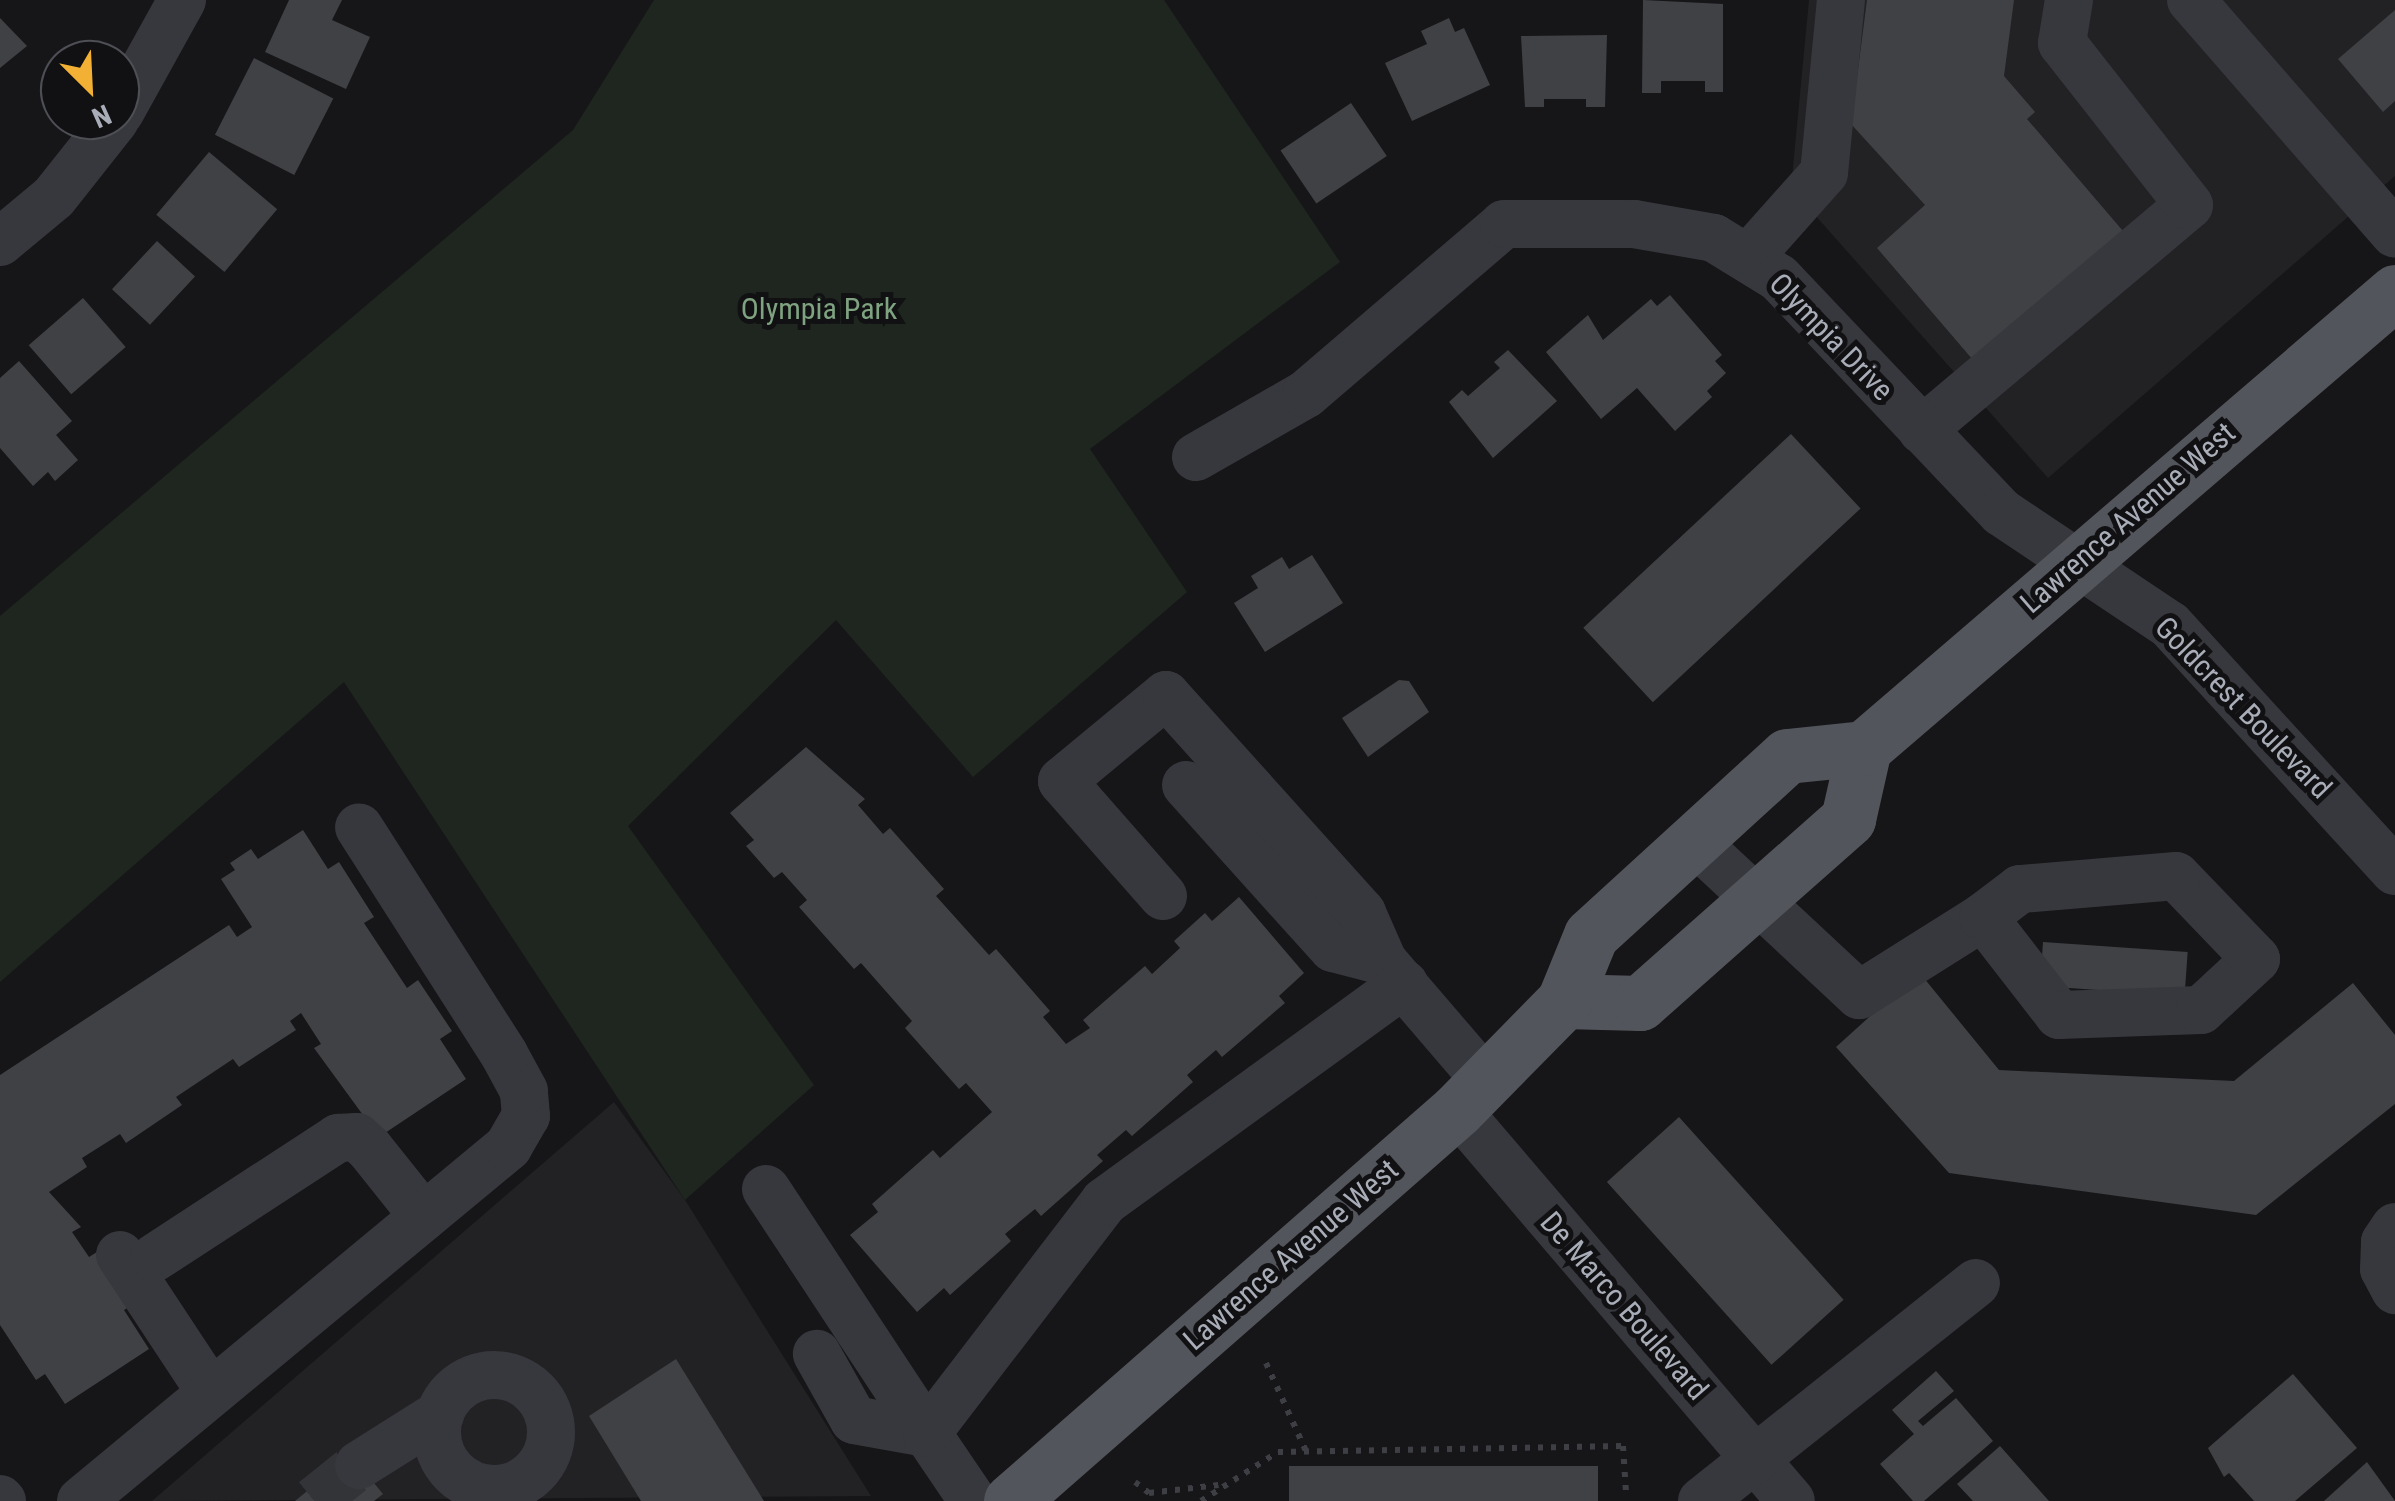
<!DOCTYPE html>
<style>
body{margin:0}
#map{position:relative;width:2395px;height:1501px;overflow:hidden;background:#161618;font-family:"Roboto Condensed",sans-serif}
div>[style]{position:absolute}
.built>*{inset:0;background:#222225}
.green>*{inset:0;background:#1e261f}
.building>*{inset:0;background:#404145;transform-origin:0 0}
.minor-tunnel>*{height:48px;margin-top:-24px;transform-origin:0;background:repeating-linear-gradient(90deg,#333438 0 48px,transparent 0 72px)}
.path>*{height:6px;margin-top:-3px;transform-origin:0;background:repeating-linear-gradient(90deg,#3d3f44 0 5px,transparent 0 13px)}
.minor>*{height:48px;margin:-24px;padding:0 24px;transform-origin:24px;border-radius:24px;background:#37383d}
.minor>.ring{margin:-24px;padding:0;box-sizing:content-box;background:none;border:48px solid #37383d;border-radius:50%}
.major>*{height:55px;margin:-27.5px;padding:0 27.5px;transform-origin:27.5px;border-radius:27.5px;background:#53555c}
span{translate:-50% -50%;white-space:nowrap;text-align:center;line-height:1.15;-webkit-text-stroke:10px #111113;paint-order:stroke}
.park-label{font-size:30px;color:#7fa381}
.street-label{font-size:30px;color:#a8adb8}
.north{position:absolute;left:40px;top:40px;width:100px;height:100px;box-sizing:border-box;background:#111113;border:2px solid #4d4f55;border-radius:50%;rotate:156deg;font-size:28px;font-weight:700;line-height:40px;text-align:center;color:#a8adb8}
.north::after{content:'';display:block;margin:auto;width:35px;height:45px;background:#f2b134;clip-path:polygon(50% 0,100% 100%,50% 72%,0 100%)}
</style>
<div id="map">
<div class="built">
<div style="clip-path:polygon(1809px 0,2395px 0,2395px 176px,2048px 478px,1791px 188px)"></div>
<div style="clip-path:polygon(614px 1102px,685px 1200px,871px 1496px,152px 1501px)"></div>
</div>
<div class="green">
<div style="clip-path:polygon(654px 0,1164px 0,1340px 262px,1090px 449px,1187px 592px,973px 777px,836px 620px,628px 826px,814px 1085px,685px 1200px,344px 682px,0 982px,0 616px,573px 130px)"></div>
</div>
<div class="building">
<div style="clip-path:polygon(289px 0,342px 0,332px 20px,370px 37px,346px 89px,265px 52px)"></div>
<div style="clip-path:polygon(1643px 0,1723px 4px,1723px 92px,1705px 92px,1705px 81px,1661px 81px,1661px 93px,1642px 93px)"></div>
<div style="clip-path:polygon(1867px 0,2014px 0,2004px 76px,2035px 112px,2027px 119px,2123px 231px,1973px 360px,1877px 248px,1925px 205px,1851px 124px)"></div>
<div style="clip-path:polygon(2395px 10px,2395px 101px,2383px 112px,2338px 59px)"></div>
<div style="clip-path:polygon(0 18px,27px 46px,0 68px)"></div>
<div style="clip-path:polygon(1449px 18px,1455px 32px,1464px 28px,1490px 85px,1412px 121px,1385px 63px,1427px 44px,1421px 31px)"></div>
<div style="clip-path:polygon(1607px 35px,1605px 107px,1586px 107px,1586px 99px,1544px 99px,1544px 107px,1525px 107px,1521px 36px)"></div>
<div style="left:254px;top:58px;width:89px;height:86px;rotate:27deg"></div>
<div style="left:1351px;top:103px;width:64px;height:85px;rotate:56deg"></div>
<div style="left:209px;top:152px;width:89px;height:82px;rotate:40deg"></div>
<div style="left:157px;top:241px;width:52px;height:66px;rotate:43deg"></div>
<div style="clip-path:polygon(1670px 295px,1722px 355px,1715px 361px,1726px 373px,1707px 391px,1712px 397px,1675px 431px,1637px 388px,1601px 419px,1546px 352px,1588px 315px,1603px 340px,1651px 299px,1657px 306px)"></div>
<div style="left:83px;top:298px;width:65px;height:72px;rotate:49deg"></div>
<div style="clip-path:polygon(1508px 350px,1557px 401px,1493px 458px,1449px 402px,1462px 390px,1468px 396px,1500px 368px,1494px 362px)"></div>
<div style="clip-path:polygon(19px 361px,72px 421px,56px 435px,78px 460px,55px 481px,48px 472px,33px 486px,0 448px,0 378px)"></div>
<div style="left:1791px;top:434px;width:102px;height:284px;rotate:47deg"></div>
<div style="clip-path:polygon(1312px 555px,1343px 603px,1265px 652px,1234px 603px,1258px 588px,1251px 576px,1282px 557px,1289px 569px)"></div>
<div style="clip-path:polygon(1399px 680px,1409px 681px,1429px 712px,1368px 757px,1342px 718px)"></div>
<div style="clip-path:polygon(806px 747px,865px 799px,858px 805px,883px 834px,890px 828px,944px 889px,936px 896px,989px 955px,996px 949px,1050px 1011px,1043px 1017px,1066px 1044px,1090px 1028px,1083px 1020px,1145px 966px,1152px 974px,1180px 948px,1174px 941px,1205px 913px,1212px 921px,1239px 897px,1304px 973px,1279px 996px,1285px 1003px,1222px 1057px,1216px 1050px,1187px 1075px,1193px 1082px,1132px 1136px,1126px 1130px,1097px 1155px,1103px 1161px,1041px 1216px,1035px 1209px,1005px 1234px,1011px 1241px,950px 1295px,944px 1288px,917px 1312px,850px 1235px,878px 1212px,872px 1204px,933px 1150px,940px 1158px,992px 1112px,966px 1083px,959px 1089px,905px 1028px,912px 1021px,861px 963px,854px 969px,799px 907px,807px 900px,782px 872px,774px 878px,746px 846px,754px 840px,730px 813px)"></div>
<div style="clip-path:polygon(303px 830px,328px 869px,339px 862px,374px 917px,364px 923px,407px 988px,418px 980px,452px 1031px,440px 1039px,466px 1079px,379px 1137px,314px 1048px,321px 1044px,301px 1013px,290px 1021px,296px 1030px,239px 1067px,233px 1059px,176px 1097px,182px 1105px,126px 1143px,120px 1134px,82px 1158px,87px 1167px,49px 1192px,81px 1227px,72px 1232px,89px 1257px,97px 1252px,132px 1305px,124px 1310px,149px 1349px,65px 1404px,45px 1374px,36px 1380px,0 1325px,0 1075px,229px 925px,237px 937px,252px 927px,221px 879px,235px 870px,230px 863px,251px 849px,258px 859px)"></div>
<div style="left:2043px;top:942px;width:145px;height:44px;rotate:4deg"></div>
<div style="clip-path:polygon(1919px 972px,1999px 1070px,2234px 1081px,2353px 983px,2395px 1035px,2395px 1104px,2256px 1215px,1949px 1173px,1836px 1047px)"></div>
<div style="left:1679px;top:1117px;width:246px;height:97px;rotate:48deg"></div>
<div style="clip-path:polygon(676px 1359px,764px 1501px,641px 1501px,589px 1416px)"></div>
<div style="clip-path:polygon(1936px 1371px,1954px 1391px,1918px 1421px,1923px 1426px,1956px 1398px,1993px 1441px,1924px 1501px,1913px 1501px,1880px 1464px,1914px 1434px,1892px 1410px)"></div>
<div style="clip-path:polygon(2293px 1374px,2357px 1448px,2295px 1501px,2254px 1501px,2229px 1473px,2224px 1477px,2208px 1448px)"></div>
<div style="clip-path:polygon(2000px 1446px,2049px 1501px,1973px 1501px,1957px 1484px)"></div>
<div style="clip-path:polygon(351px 1455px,383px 1494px,374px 1501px,295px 1501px)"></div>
<div style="clip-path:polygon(2367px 1462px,2395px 1501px,2324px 1501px)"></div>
<div style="left:1598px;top:1466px;width:35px;height:309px;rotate:90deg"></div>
</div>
<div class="minor-tunnel">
<div style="left:314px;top:1501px;width:58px;rotate:-38.7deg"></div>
</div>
<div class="path">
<div style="left:1266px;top:1363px;width:97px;rotate:65.6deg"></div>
<div style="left:1135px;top:1482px;width:18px;rotate:38deg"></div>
<div style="left:1149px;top:1493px;width:70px;rotate:-6.5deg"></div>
<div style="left:1201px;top:1501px;width:91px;rotate:-32.5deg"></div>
<div style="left:1278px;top:1452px;width:345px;rotate:-1deg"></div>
<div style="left:1623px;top:1446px;width:47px;rotate:86.3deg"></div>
</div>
<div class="minor">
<div style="left:2191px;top:0;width:310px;rotate:48.9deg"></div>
<div style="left:120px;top:112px;width:128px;rotate:-61deg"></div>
<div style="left:0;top:242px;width:70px;rotate:-39.8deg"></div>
<div style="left:54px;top:197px;width:98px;rotate:-51.6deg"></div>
<div style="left:1750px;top:256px;width:111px;rotate:-48.3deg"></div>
<div style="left:1824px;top:173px;width:174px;rotate:-84.4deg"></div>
<div style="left:1922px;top:430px;width:349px;rotate:-40.1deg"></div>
<div style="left:2189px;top:205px;width:206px;rotate:-128.1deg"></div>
<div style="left:2062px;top:43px;width:44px;rotate:-80.8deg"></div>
<div style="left:1196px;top:457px;width:127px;rotate:-29.8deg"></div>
<div style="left:1306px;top:394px;width:261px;rotate:-40.6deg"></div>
<div style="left:1504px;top:224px;width:130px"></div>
<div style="left:1634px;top:224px;width:81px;rotate:9.9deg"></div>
<div style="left:1714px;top:238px;width:76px;rotate:31.6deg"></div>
<div style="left:1779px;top:278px;width:323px;rotate:46.5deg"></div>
<div style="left:2001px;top:512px;width:203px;rotate:33.8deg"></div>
<div style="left:2170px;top:625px;width:333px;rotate:47.6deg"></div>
<div style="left:1186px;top:785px;width:219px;rotate:48deg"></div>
<div style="left:1333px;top:948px;width:52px;rotate:14.6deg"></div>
<div style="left:1694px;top:841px;width:226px;rotate:43deg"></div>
<div style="left:1859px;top:995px;width:146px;rotate:-32.2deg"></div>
<div style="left:1983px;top:917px;width:124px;rotate:52.2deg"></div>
<div style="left:2059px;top:1015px;width:142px;rotate:-2deg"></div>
<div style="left:2201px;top:1010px;width:75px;rotate:-42.8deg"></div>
<div style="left:2256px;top:959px;width:115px;rotate:-133.9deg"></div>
<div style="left:2176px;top:876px;width:157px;rotate:175.2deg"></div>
<div style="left:2020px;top:889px;width:46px;rotate:142.9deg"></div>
<div style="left:1163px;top:896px;width:153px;rotate:-131.3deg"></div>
<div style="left:1062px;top:781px;width:135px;rotate:-39.6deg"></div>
<div style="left:1166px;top:695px;width:293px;rotate:48deg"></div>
<div style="left:1362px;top:913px;width:52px;rotate:66.4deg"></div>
<div style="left:1383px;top:961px;width:158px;rotate:49.4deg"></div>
<div style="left:1457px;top:1110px;width:514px;rotate:49.5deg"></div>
<div style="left:766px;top:1189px;width:292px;rotate:56.6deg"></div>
<div style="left:927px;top:1433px;width:74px;rotate:-169.9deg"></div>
<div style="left:854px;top:1420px;width:76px;rotate:-119.3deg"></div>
<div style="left:2395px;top:1227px;width:18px;rotate:124deg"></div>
<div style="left:2385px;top:1242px;width:27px;rotate:92deg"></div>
<div style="left:2384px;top:1269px;width:24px;rotate:62deg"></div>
<div style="left:120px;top:1255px;width:165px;rotate:56.6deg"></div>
<div style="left:154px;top:1258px;width:220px;rotate:-33.1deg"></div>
<div style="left:338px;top:1138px;width:19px;rotate:-3deg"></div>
<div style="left:357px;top:1137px;width:16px;rotate:43deg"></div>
<div style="left:369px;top:1148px;width:88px;rotate:51.4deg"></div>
<div class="ring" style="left:437px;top:1375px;width:66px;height:66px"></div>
<div style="left:359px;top:1465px;width:96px;rotate:-32.2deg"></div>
<div style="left:0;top:1499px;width:3px;rotate:45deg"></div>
<div style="left:81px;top:1501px;width:555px;rotate:-39.66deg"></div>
<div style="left:508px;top:1147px;width:36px;rotate:-60deg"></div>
<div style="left:526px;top:1116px;width:25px;rotate:-95deg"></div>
<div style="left:524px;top:1091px;width:42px;rotate:-118.4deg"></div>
<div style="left:504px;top:1054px;width:269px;rotate:-122.6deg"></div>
<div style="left:973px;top:1501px;width:82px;rotate:-124.1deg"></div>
<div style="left:927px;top:1433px;width:291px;rotate:-52.5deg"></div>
<div style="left:1104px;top:1202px;width:371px;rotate:-36deg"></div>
<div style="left:1702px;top:1501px;width:350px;rotate:-38.5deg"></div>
</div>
<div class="major">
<div style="left:1564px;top:1001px;width:76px;rotate:1.5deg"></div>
<div style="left:1640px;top:1003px;width:278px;rotate:-41.5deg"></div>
<div style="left:1848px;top:819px;width:73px;rotate:-77.3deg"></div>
<div style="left:1011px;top:1501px;width:593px;rotate:-41.24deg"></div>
<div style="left:1457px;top:1110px;width:153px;rotate:-45.5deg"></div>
<div style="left:1564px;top:1001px;width:71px;rotate:-67.8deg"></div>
<div style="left:1591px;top:935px;width:265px;rotate:-42.4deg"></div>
<div style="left:1787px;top:756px;width:77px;rotate:-5.9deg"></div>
<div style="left:1864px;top:748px;width:700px;rotate:-40.65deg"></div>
</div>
<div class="park-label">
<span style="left:819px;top:309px">Olympia Park</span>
</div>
<div class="street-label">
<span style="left:1831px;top:337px;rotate:46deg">Olympia Drive</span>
<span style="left:2128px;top:518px;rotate:-41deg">Lawrence Avenue West</span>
<span style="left:2243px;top:708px;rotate:46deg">Goldcrest Boulevard</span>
<span style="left:1291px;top:1255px;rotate:-41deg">Lawrence Avenue West</span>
<span style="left:1624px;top:1306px;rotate:49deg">De Marco Boulevard</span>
</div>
<div class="north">N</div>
</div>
